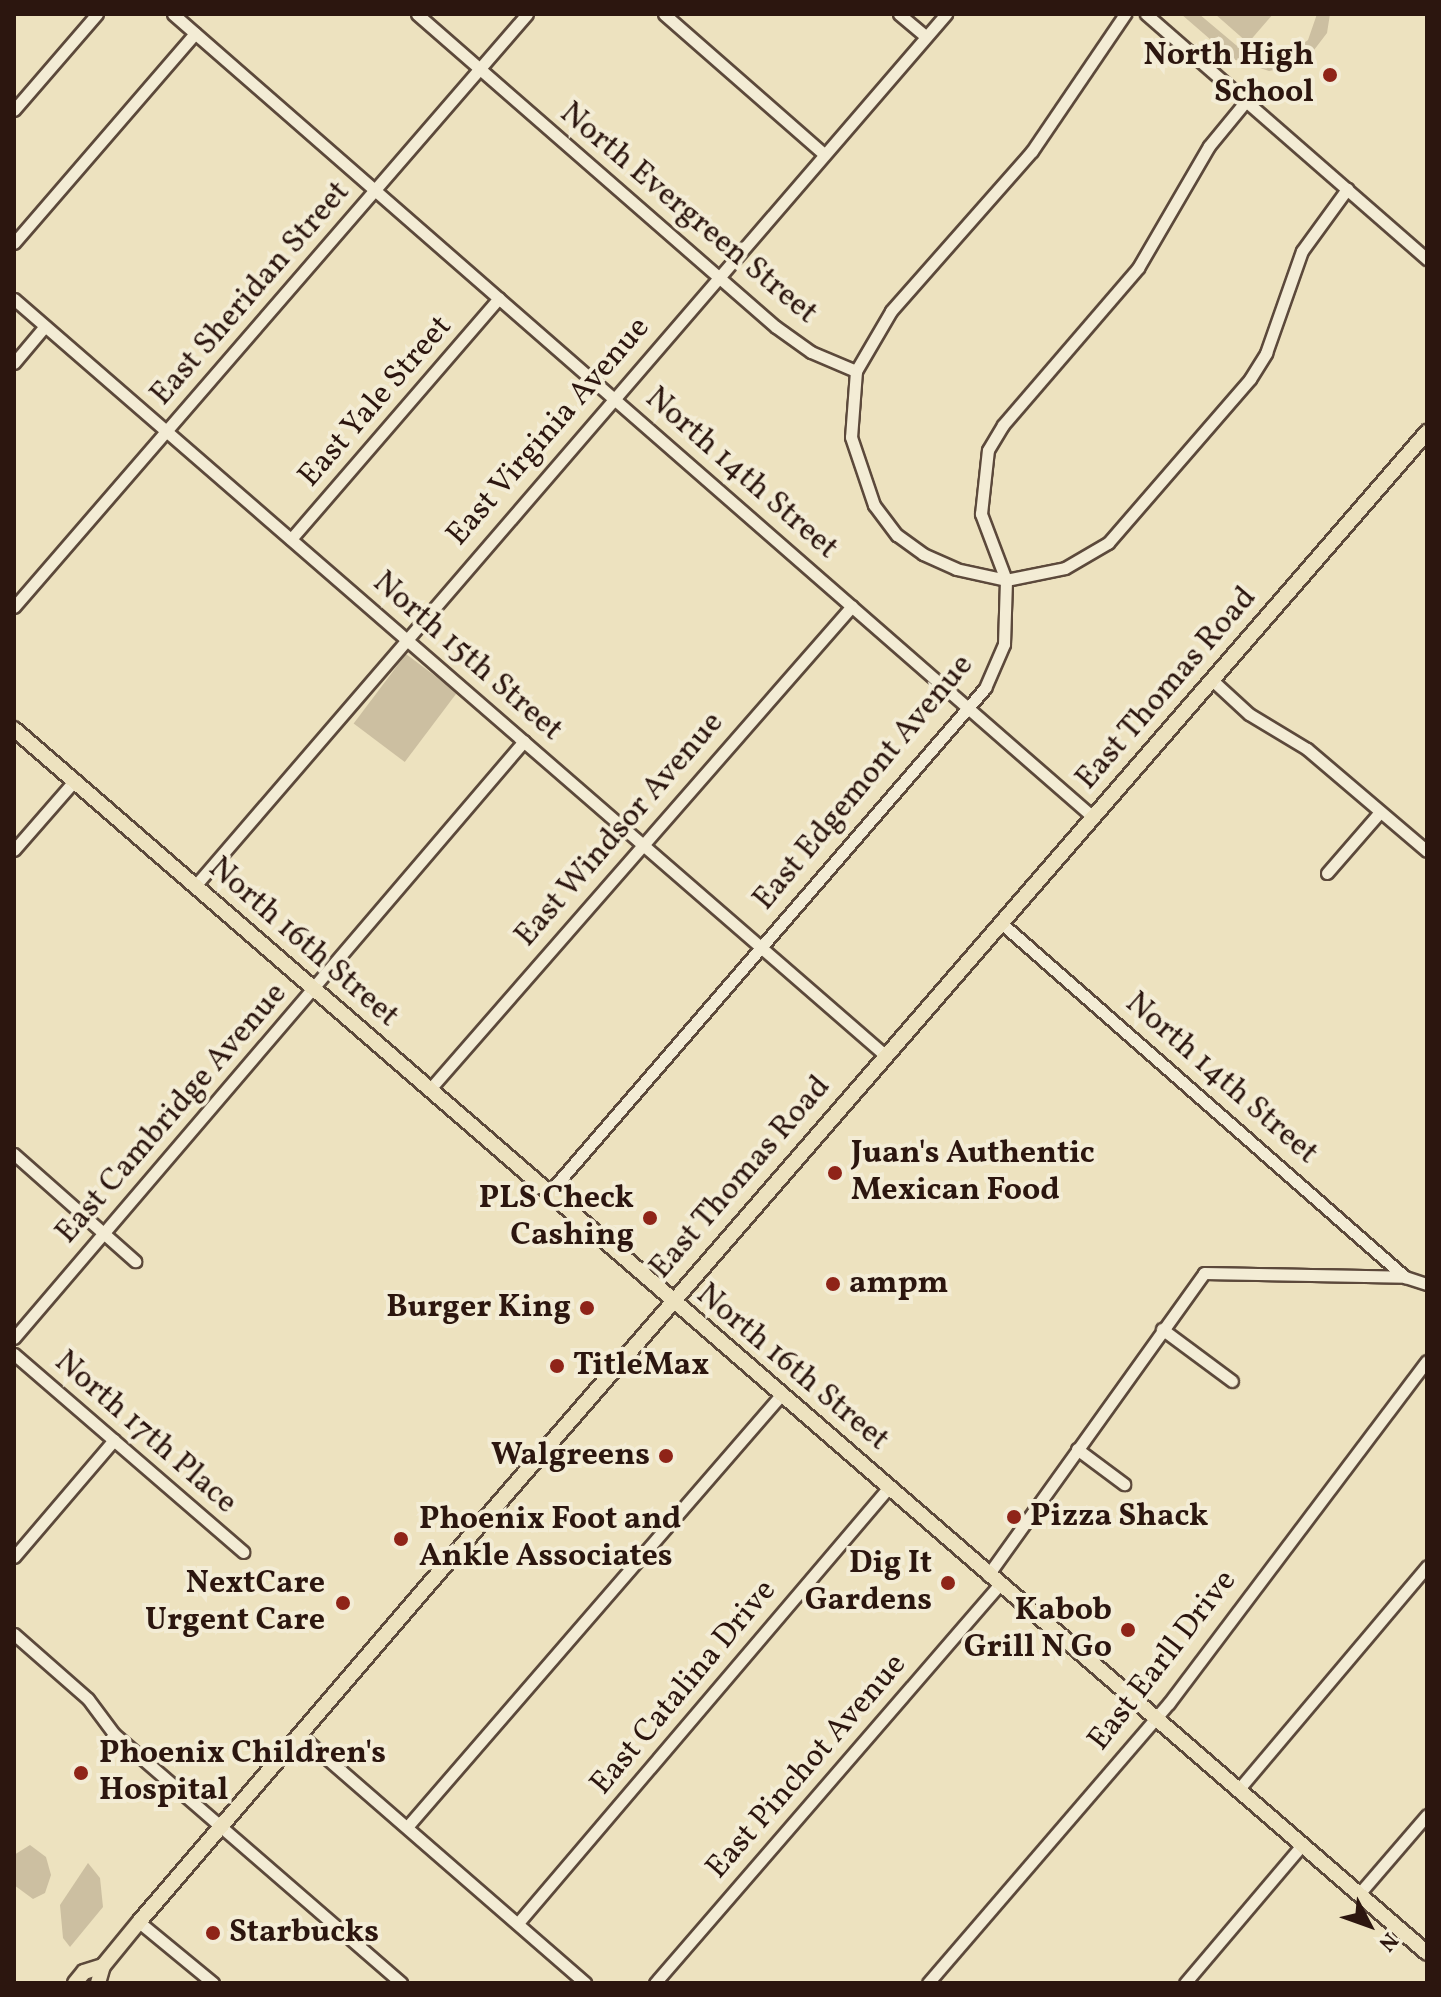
<!DOCTYPE html>
<style>
body{margin:0}
#map{position:relative;width:1441px;height:1997px;overflow:hidden;background:#ede2bf;font-family:Vollkorn,serif}
div>[style]{position:absolute}
.green>*{inset:0;background:#ccbfa1;transform-origin:0 0}
.roads{filter:drop-shadow(2px 0 #5c493b) drop-shadow(-2px 0 #5c493b) drop-shadow(0 2px #5c493b) drop-shadow(0 -2px #5c493b)}
.minor>*{height:11px;margin:-5.5px;padding:0 5.5px;transform-origin:5.5px;border-radius:5.5px;background:#f3ecd5}
.major>*{height:14px;margin:-7px;padding:0 7px;transform-origin:7px;border-radius:7px;background:#ede2bf}
.dots>*{width:22px;height:22px;translate:-50% -50%;box-sizing:border-box;border:4px solid #f3ecd5;border-radius:50%}
span{translate:-50% -50%;white-space:nowrap;text-align:center;line-height:1.15;-webkit-text-stroke:8px #f3ecd5;paint-order:stroke}
.poi-label{font-size:32px;color:#2c160f;font-weight:700}
.right{translate:-100% -50%;text-align:right}
.left{translate:0 -50%;text-align:left}
.street-label{font-size:32px;color:#2c160f}
.frame{position:absolute;inset:0;border:16px solid #2c160f;pointer-events:none}
.north{position:absolute;left:1329px;top:1885px;width:80px;height:80px;-webkit-text-stroke:6px #f3ecd5;paint-order:stroke;rotate:131deg;font-size:22px;font-weight:700;line-height:32px;text-align:center;color:#2c160f}
.north::after{content:'';display:block;margin:auto;width:28px;height:36px;background:#2c160f;clip-path:polygon(50% 0,100% 100%,50% 72%,0 100%)}
</style>
<div id="map">
<div class="green">
<div style="clip-path:polygon(1181px 14px,1199px 14px,1243px 51px,1267px 58px,1297px 48px,1308px 40px,1317px 14px,1330px 14px,1327px 33px,1314px 50px,1292px 67px,1269px 71px,1233px 59px)"></div>
<div style="clip-path:polygon(1215px 14px,1273px 14px,1248px 43px)"></div>
<div style="left:406px;top:654px;width:64px;height:87px;rotate:37deg"></div>
<div style="clip-path:polygon(30px 1845px,46px 1857px,51px 1875px,45px 1893px,33px 1899px,14px 1885px,14px 1855px)"></div>
<div style="clip-path:polygon(88px 1863px,100px 1878px,103px 1907px,70px 1947px,63px 1938px,60px 1905px)"></div>
</div>
<div class="roads">
<div class="minor">
<div style="left:173px;top:14px;width:1221px;rotate:41.12deg"></div>
<div style="left:417px;top:14px;width:476px;rotate:41.1deg"></div>
<div style="left:776px;top:327px;width:43px;rotate:35.5deg"></div>
<div style="left:811px;top:352px;width:49px;rotate:22.9deg"></div>
<div style="left:856px;top:371px;width:66px;rotate:94.3deg"></div>
<div style="left:851px;top:437px;width:72px;rotate:71.3deg"></div>
<div style="left:874px;top:505px;width:38px;rotate:53deg"></div>
<div style="left:897px;top:535px;width:32px;rotate:36deg"></div>
<div style="left:923px;top:554px;width:36px;rotate:24deg"></div>
<div style="left:956px;top:569px;width:51px;rotate:12.4deg"></div>
<div style="left:664px;top:14px;width:213px;rotate:41.2deg"></div>
<div style="left:899px;top:14px;width:35px;rotate:40deg"></div>
<div style="left:1146px;top:14px;width:373px;rotate:41.1deg"></div>
<div style="left:14px;top:110px;width:127px;rotate:-49.2deg"></div>
<div style="left:14px;top:243px;width:277px;rotate:-49.2deg"></div>
<div style="left:14px;top:299px;width:1153px;rotate:40.96deg"></div>
<div style="left:14px;top:363px;width:48px;rotate:-50deg"></div>
<div style="left:856px;top:371px;width:69px;rotate:-59.7deg"></div>
<div style="left:891px;top:311px;width:213px;rotate:-48.6deg"></div>
<div style="left:1032px;top:151px;width:166px;rotate:-55.8deg"></div>
<div style="left:291px;top:539px;width:318px;rotate:-49.2deg"></div>
<div style="left:1006px;top:580px;width:71px;rotate:-110.7deg"></div>
<div style="left:981px;top:514px;width:64px;rotate:-83.8deg"></div>
<div style="left:988px;top:450px;width:29px;rotate:-59deg"></div>
<div style="left:1003px;top:425px;width:207px;rotate:-49.3deg"></div>
<div style="left:1138px;top:268px;width:141px;rotate:-59.8deg"></div>
<div style="left:1209px;top:146px;width:58px;rotate:-50.6deg"></div>
<div style="left:14px;top:607px;width:784px;rotate:-49.14deg"></div>
<div style="left:1212px;top:680px;width:50px;rotate:42.6deg"></div>
<div style="left:1249px;top:714px;width:68px;rotate:31.1deg"></div>
<div style="left:1307px;top:749px;width:157px;rotate:40.4deg"></div>
<div style="left:14px;top:850px;width:93px;rotate:-48.9deg"></div>
<div style="left:1327px;top:873px;width:81px;rotate:-49deg"></div>
<div style="left:195px;top:886px;width:1151px;rotate:-49.26deg"></div>
<div style="left:1000px;top:922px;width:539px;rotate:41.24deg"></div>
<div style="left:430px;top:1089px;width:641px;rotate:-48.86deg"></div>
<div style="left:14px;top:1154px;width:162px;rotate:41.5deg"></div>
<div style="left:548px;top:1194px;width:669px;rotate:-49.18deg"></div>
<div style="left:985px;top:688px;width:48px;rotate:-66.6deg"></div>
<div style="left:1004px;top:644px;width:64px;rotate:-88.2deg"></div>
<div style="left:1006px;top:580px;width:60px;rotate:-11.5deg"></div>
<div style="left:1065px;top:568px;width:50px;rotate:-30.2deg"></div>
<div style="left:1108px;top:543px;width:217px;rotate:-49.1deg"></div>
<div style="left:1250px;top:379px;width:31px;rotate:-58deg"></div>
<div style="left:1266px;top:353px;width:108px;rotate:-70.6deg"></div>
<div style="left:1302px;top:251px;width:77px;rotate:-54deg"></div>
<div style="left:1162px;top:1329px;width:87px;rotate:36.6deg"></div>
<div style="left:14px;top:1338px;width:785px;rotate:-49.49deg"></div>
<div style="left:14px;top:1354px;width:303px;rotate:40.8deg"></div>
<div style="left:1077px;top:1449px;width:59px;rotate:36.7deg"></div>
<div style="left:14px;top:1557px;width:154px;rotate:-49.5deg"></div>
<div style="left:988px;top:1575px;width:371px;rotate:-54.4deg"></div>
<div style="left:1204px;top:1273px;width:201px;rotate:1.1deg"></div>
<div style="left:1405px;top:1277px;width:23px;rotate:18deg"></div>
<div style="left:14px;top:1634px;width:98px;rotate:41.3deg"></div>
<div style="left:88px;top:1699px;width:44px;rotate:53.4deg"></div>
<div style="left:114px;top:1734px;width:380px;rotate:40.9deg"></div>
<div style="left:300px;top:1735px;width:378px;rotate:41deg"></div>
<div style="left:1238px;top:1790px;width:293px;rotate:-49.8deg"></div>
<div style="left:407px;top:1827px;width:571px;rotate:-49.12deg"></div>
<div style="left:1359px;top:1894px;width:104px;rotate:-49.3deg"></div>
<div style="left:139px;top:1922px;width:96px;rotate:39.5deg"></div>
<div style="left:518px;top:1923px;width:572px;rotate:-49.6deg"></div>
<div style="left:655px;top:1983px;width:526px;rotate:-49.16deg"></div>
<div style="left:928px;top:1983px;width:369px;rotate:-49.3deg"></div>
<div style="left:1169px;top:1703px;width:428px;rotate:-53deg"></div>
<div style="left:1185px;top:1983px;width:181px;rotate:-49.7deg"></div>
</div>
<div class="major">
<div style="left:14px;top:729px;width:1869px;rotate:40.9deg"></div>
<div style="left:75px;top:1983px;width:14px;rotate:-51deg"></div>
<div style="left:84px;top:1972px;width:20px;rotate:-18deg"></div>
<div style="left:98px;top:1983px;width:18px;rotate:-74deg"></div>
<div style="left:103px;top:1966px;width:57px;rotate:-50.7deg"></div>
<div style="left:139px;top:1922px;width:510px;rotate:-49.37deg"></div>
<div style="left:471px;top:1535px;width:1460px;rotate:-49.08deg"></div>
</div>
</div>
<div class="dots">
<div style="left:1330px;top:75px;background:#8f2418"></div>
<div style="left:835px;top:1173px;background:#8f2418"></div>
<div style="left:650px;top:1218px;background:#8f2418"></div>
<div style="left:833px;top:1284px;background:#8f2418"></div>
<div style="left:587px;top:1308px;background:#8f2418"></div>
<div style="left:557px;top:1366px;background:#8f2418"></div>
<div style="left:666px;top:1456px;background:#8f2418"></div>
<div style="left:1014px;top:1517px;background:#8f2418"></div>
<div style="left:401px;top:1539px;background:#8f2418"></div>
<div style="left:948px;top:1583px;background:#8f2418"></div>
<div style="left:343px;top:1603px;background:#8f2418"></div>
<div style="left:1128px;top:1630px;background:#8f2418"></div>
<div style="left:81px;top:1773px;background:#8f2418"></div>
<div style="left:213px;top:1933px;background:#8f2418"></div>
</div>
<div class="poi-label">
<span class="right" style="left:1314px;top:75px">North High<br>School</span>
<span class="left" style="left:851px;top:1173px">Juan's Authentic<br>Mexican Food</span>
<span class="right" style="left:634px;top:1218px">PLS Check<br>Cashing</span>
<span class="left" style="left:849px;top:1284px">ampm</span>
<span class="right" style="left:571px;top:1308px">Burger King</span>
<span class="left" style="left:573px;top:1366px">TitleMax</span>
<span class="right" style="left:650px;top:1456px">Walgreens</span>
<span class="left" style="left:1030px;top:1517px">Pizza Shack</span>
<span class="left" style="left:419px;top:1539px">Phoenix Foot and<br>Ankle Associates</span>
<span class="right" style="left:932px;top:1583px">Dig It<br>Gardens</span>
<span class="right" style="left:325px;top:1603px">NextCare<br>Urgent Care</span>
<span class="right" style="left:1112px;top:1630px">Kabob<br>Grill N Go</span>
<span class="left" style="left:99px;top:1773px">Phoenix Children's<br>Hospital</span>
<span class="left" style="left:229px;top:1933px">Starbucks</span>
</div>
<div class="street-label">
<span style="left:688px;top:214px;rotate:40deg">North Evergreen Street</span>
<span style="left:251px;top:294px;rotate:-49deg">East Sheridan Street</span>
<span style="left:376px;top:402px;rotate:-49deg">East Yale Street</span>
<span style="left:549px;top:432px;rotate:-49deg">East Virginia Avenue</span>
<span style="left:741px;top:474px;rotate:41deg">North 14th Street</span>
<span style="left:467px;top:657px;rotate:41deg">North 15th Street</span>
<span style="left:1167px;top:689px;rotate:-49deg">East Thomas Road</span>
<span style="left:864px;top:783px;rotate:-50deg">East Edgemont Avenue</span>
<span style="left:620px;top:830px;rotate:-49deg">East Windsor Avenue</span>
<span style="left:303px;top:943px;rotate:41deg">North 16th Street</span>
<span style="left:1221px;top:1079px;rotate:41deg">North 14th Street</span>
<span style="left:172px;top:1114px;rotate:-49deg">East Cambridge Avenue</span>
<span style="left:741px;top:1178px;rotate:-49deg">East Thomas Road</span>
<span style="left:792px;top:1368px;rotate:40deg">North 16th Street</span>
<span style="left:145px;top:1433px;rotate:41deg">North 17th Place</span>
<span style="left:1163px;top:1661px;rotate:-52deg">East Earll Drive</span>
<span style="left:684px;top:1688px;rotate:-50deg">East Catalina Drive</span>
<span style="left:807px;top:1767px;rotate:-49deg">East Pinchot Avenue</span>
</div>
<div class="frame"></div>
<div class="north">N</div>
</div>
